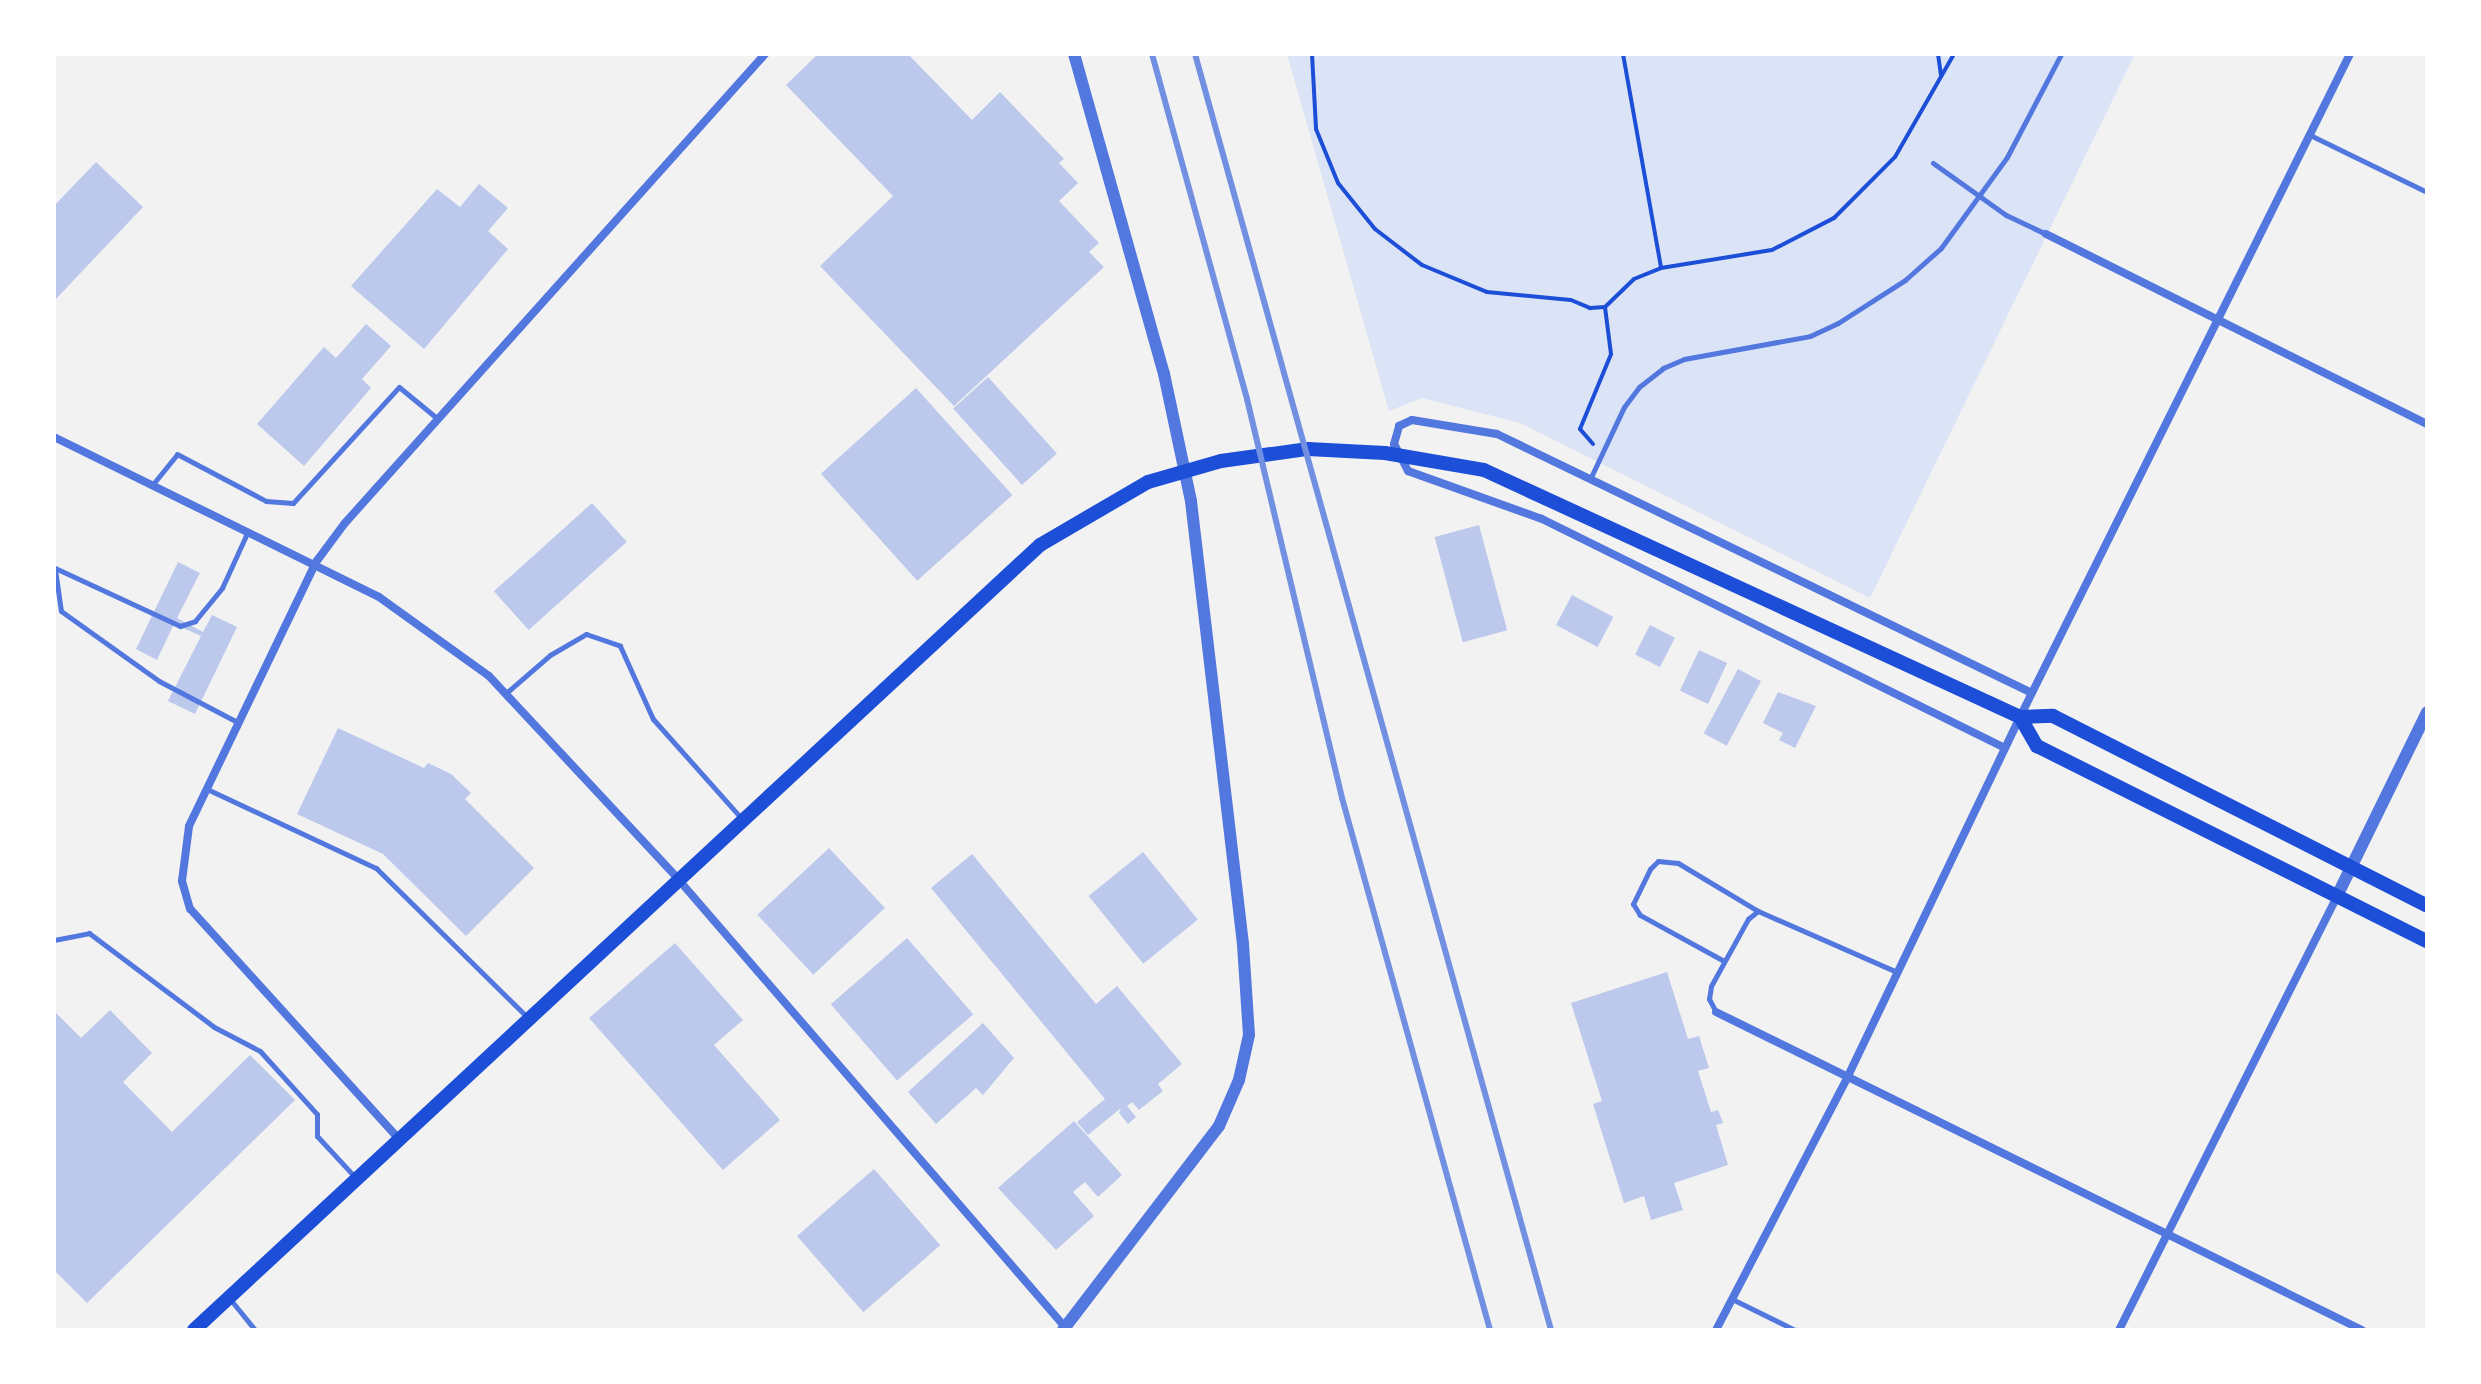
<!DOCTYPE html>
<style>
body{margin:0}
#map{position:relative;width:2481px;height:1384px;overflow:hidden;background:#f2f2f2;font-family:Rubik,sans-serif}
div>[style]{position:absolute}
.green>*{inset:0;background:#dbe4f7}
.building>*{inset:0;background:#bdc9ec;transform-origin:0 0}
.path>*{height:4px;margin:-2px;padding:0 2px;transform-origin:2px;border-radius:2px;background:#1d4ed8}
.service>*{height:5px;margin:-2.5px;padding:0 2.5px;transform-origin:2.5px;border-radius:2.5px;background:#5277de}
.minor>*{height:8px;margin:-4px;padding:0 4px;transform-origin:4px;border-radius:4px;background:#5277de}
.tertiary>*{height:12px;margin:-6px;padding:0 6px;transform-origin:6px;border-radius:6px;background:#5277de}
.secondary>*{height:14px;margin:-7px;padding:0 7px;transform-origin:7px;border-radius:7px;background:#1d4ed8}
.rail>*{height:6px;margin:-3px;padding:0 3px;transform-origin:3px;border-radius:3px;background:#7290e2}
span{translate:-50% -50%;white-space:nowrap;text-align:center;line-height:1.15;-webkit-text-stroke:8px #fff;paint-order:stroke}
.frame{position:absolute;inset:0;border:56px solid #fff;pointer-events:none}
</style>
<div id="map">
<div class="green">
<div style="clip-path:polygon(1287px 54px,2135px 54px,1870px 598px,1520px 423px,1422px 398px,1389px 411px)"></div>
</div>
<div class="building">
<div style="clip-path:polygon(818px 54px,908px 54px,972px 120px,1000px 92px,1064px 159px,1059px 163px,1078px 183px,1059px 201px,1099px 243px,1089px 252px,1104px 267px,954px 406px,820px 266px,893px 196px,786px 85px)"></div>
<div style="clip-path:polygon(96px 162px,143px 207px,54px 301px,54px 206px)"></div>
<div style="clip-path:polygon(479px 184px,508px 208px,488px 231px,508px 249px,424px 349px,351px 286px,437px 189px,460px 207px)"></div>
<div style="clip-path:polygon(366px 324px,391px 346px,362px 379px,371px 388px,304px 466px,257px 424px,324px 347px,336px 358px)"></div>
<div style="left:988px;top:377px;width:103px;height:47px;rotate:48deg"></div>
<div style="left:916px;top:388px;width:144px;height:128px;rotate:48deg"></div>
<div style="left:592px;top:503px;width:52px;height:132px;rotate:48deg"></div>
<div style="left:1479px;top:525px;width:109px;height:46px;rotate:75deg"></div>
<div style="clip-path:polygon(178px 562px,200px 573px,177px 618px,203px 632px,212px 615px,237px 627px,195px 714px,168px 701px,201px 636px,174px 624px,157px 660px,136px 649px)"></div>
<div style="left:1572px;top:595px;width:47px;height:34px;rotate:28deg"></div>
<div style="left:1650px;top:625px;width:28px;height:33px;rotate:27deg"></div>
<div style="left:1699px;top:650px;width:31px;height:45px;rotate:25deg"></div>
<div style="left:1738px;top:669px;width:26px;height:73px;rotate:28deg"></div>
<div style="clip-path:polygon(1778px 692px,1816px 706px,1795px 748px,1779px 740px,1783px 733px,1763px 723px)"></div>
<div style="clip-path:polygon(338px 728px,424px 768px,428px 763px,451px 774px,471px 793px,465px 799px,534px 868px,466px 936px,383px 854px,297px 814px)"></div>
<div style="left:829px;top:848px;width:82px;height:98px;rotate:47deg"></div>
<div style="left:1143px;top:852px;width:87px;height:70px;rotate:51deg"></div>
<div style="clip-path:polygon(972px 854px,1096px 1004px,1117px 986px,1182px 1064px,1158px 1084px,1163px 1091px,1139px 1110px,1132px 1102px,1127px 1106px,1136px 1117px,1128px 1124px,1119px 1113px,1121px 1108px,1088px 1135px,1077px 1122px,1105px 1099px,931px 888px)"></div>
<div style="left:907px;top:938px;width:101px;height:101px;rotate:49deg"></div>
<div style="clip-path:polygon(675px 943px,743px 1020px,714px 1045px,780px 1120px,723px 1170px,589px 1018px)"></div>
<div style="clip-path:polygon(1667px 972px,1688px 1039px,1699px 1036px,1709px 1068px,1698px 1071px,1711px 1112px,1718px 1110px,1723px 1123px,1716px 1125px,1728px 1165px,1674px 1183px,1683px 1210px,1651px 1220px,1644px 1196px,1624px 1203px,1593px 1104px,1602px 1101px,1571px 1003px)"></div>
<div style="clip-path:polygon(110px 1010px,152px 1053px,123px 1082px,172px 1132px,250px 1055px,295px 1100px,87px 1303px,54px 1270px,54px 1011px,81px 1038px)"></div>
<div style="clip-path:polygon(983px 1023px,1014px 1058px,983px 1095px,976px 1088px,936px 1124px,908px 1092px)"></div>
<div style="clip-path:polygon(1074px 1121px,1122px 1175px,1098px 1197px,1085px 1182px,1073px 1192px,1094px 1216px,1056px 1250px,998px 1188px)"></div>
<div style="left:874px;top:1169px;width:101px;height:102px;rotate:49deg"></div>
</div>
<div class="path">
<div style="left:1312px;top:54px;width:75px;rotate:86.9deg"></div>
<div style="left:1316px;top:129px;width:58px;rotate:67.8deg"></div>
<div style="left:1338px;top:183px;width:59px;rotate:51.2deg"></div>
<div style="left:1375px;top:229px;width:59px;rotate:37.5deg"></div>
<div style="left:1422px;top:265px;width:70px;rotate:22.6deg"></div>
<div style="left:1487px;top:292px;width:84px;rotate:5.4deg"></div>
<div style="left:1571px;top:300px;width:21px;rotate:23deg"></div>
<div style="left:1590px;top:308px;width:15px;rotate:-4deg"></div>
<div style="left:1605px;top:307px;width:40px;rotate:-44deg"></div>
<div style="left:1634px;top:279px;width:29px;rotate:-22deg"></div>
<div style="left:1623px;top:54px;width:217px;rotate:79.9deg"></div>
<div style="left:1661px;top:268px;width:112px;rotate:-9.2deg"></div>
<div style="left:1772px;top:250px;width:70px;rotate:-27.3deg"></div>
<div style="left:1834px;top:218px;width:86px;rotate:-45deg"></div>
<div style="left:1895px;top:157px;width:119px;rotate:-60.2deg"></div>
<div style="left:1938px;top:54px;width:21px;rotate:82deg"></div>
<div style="left:1593px;top:444px;width:20px;rotate:-131deg"></div>
<div style="left:1580px;top:429px;width:81px;rotate:-67.5deg"></div>
<div style="left:1611px;top:354px;width:47px;rotate:-97.3deg"></div>
</div>
<div class="service">
<div style="left:2310px;top:135px;width:130px;rotate:26deg"></div>
<div style="left:1933px;top:163px;width:90px;rotate:35.5deg"></div>
<div style="left:2006px;top:215px;width:44px;rotate:25.4deg"></div>
<div style="left:1591px;top:477px;width:77px;rotate:-64.8deg"></div>
<div style="left:1624px;top:407px;width:25px;rotate:-53deg"></div>
<div style="left:1639px;top:387px;width:31px;rotate:-38deg"></div>
<div style="left:1663px;top:368px;width:23px;rotate:-23deg"></div>
<div style="left:1684px;top:359px;width:128px;rotate:-10.3deg"></div>
<div style="left:1810px;top:336px;width:31px;rotate:-25deg"></div>
<div style="left:1838px;top:323px;width:80px;rotate:-32.7deg"></div>
<div style="left:1905px;top:280px;width:48px;rotate:-41.6deg"></div>
<div style="left:1941px;top:248px;width:112px;rotate:-54deg"></div>
<div style="left:2007px;top:157px;width:116px;rotate:-62.3deg"></div>
<div style="left:153px;top:484px;width:38px;rotate:-51deg"></div>
<div style="left:177px;top:454px;width:101px;rotate:27.8deg"></div>
<div style="left:266px;top:501px;width:27px;rotate:4deg"></div>
<div style="left:293px;top:503px;width:157px;rotate:-47.6deg"></div>
<div style="left:399px;top:387px;width:50px;rotate:39.4deg"></div>
<div style="left:55px;top:568px;width:138px;rotate:24.9deg"></div>
<div style="left:180px;top:626px;width:16px;rotate:-18deg"></div>
<div style="left:195px;top:621px;width:43px;rotate:-50.7deg"></div>
<div style="left:222px;top:588px;width:63px;rotate:-65.5deg"></div>
<div style="left:55px;top:569px;width:42px;rotate:81.9deg"></div>
<div style="left:61px;top:611px;width:120px;rotate:35.5deg"></div>
<div style="left:159px;top:681px;width:90px;rotate:27.7deg"></div>
<div style="left:506px;top:693px;width:58px;rotate:-40.8deg"></div>
<div style="left:550px;top:655px;width:42px;rotate:-30.3deg"></div>
<div style="left:586px;top:634px;width:36px;rotate:19deg"></div>
<div style="left:620px;top:646px;width:80px;rotate:65.7deg"></div>
<div style="left:653px;top:719px;width:134px;rotate:48.3deg"></div>
<div style="left:207px;top:789px;width:187px;rotate:25.1deg"></div>
<div style="left:376px;top:868px;width:212px;rotate:44.6deg"></div>
<div style="left:54px;top:940px;width:36px;rotate:-11deg"></div>
<div style="left:89px;top:933px;width:156px;rotate:36.9deg"></div>
<div style="left:214px;top:1027px;width:52px;rotate:27.6deg"></div>
<div style="left:260px;top:1051px;width:85px;rotate:47.9deg"></div>
<div style="left:317px;top:1114px;width:22px;rotate:90deg"></div>
<div style="left:317px;top:1136px;width:56px;rotate:47.2deg"></div>
<div style="left:1724px;top:961px;width:96px;rotate:-151.3deg"></div>
<div style="left:1640px;top:915px;width:13px;rotate:-122deg"></div>
<div style="left:1633px;top:904px;width:39px;rotate:-64deg"></div>
<div style="left:1650px;top:869px;width:11px;rotate:-45deg"></div>
<div style="left:1658px;top:861px;width:20px;rotate:6deg"></div>
<div style="left:1678px;top:863px;width:93px;rotate:31deg"></div>
<div style="left:1716px;top:1012px;width:15px;rotate:-118deg"></div>
<div style="left:1709px;top:999px;width:13px;rotate:-81deg"></div>
<div style="left:1711px;top:986px;width:77px;rotate:-61.1deg"></div>
<div style="left:1748px;top:919px;width:13px;rotate:-39deg"></div>
<div style="left:1758px;top:911px;width:152px;rotate:23.7deg"></div>
<div style="left:230px;top:1299px;width:40px;rotate:51deg"></div>
<div style="left:1732px;top:1299px;width:70px;rotate:26.2deg"></div>
</div>
<div class="minor">
<div style="left:2046px;top:234px;width:426px;rotate:26.5deg"></div>
<div style="left:54px;top:437px;width:362px;rotate:26.2deg"></div>
<div style="left:379px;top:597px;width:135px;rotate:35.7deg"></div>
<div style="left:489px;top:676px;width:277px;rotate:47deg"></div>
<div style="left:678px;top:879px;width:592px;rotate:49.18deg"></div>
<div style="left:2005px;top:748px;width:517px;rotate:-153.68deg"></div>
<div style="left:1542px;top:519px;width:142px;rotate:-160.3deg"></div>
<div style="left:1408px;top:471px;width:30px;rotate:-117deg"></div>
<div style="left:1394px;top:444px;width:19px;rotate:-74deg"></div>
<div style="left:1399px;top:426px;width:14px;rotate:-25deg"></div>
<div style="left:1412px;top:420px;width:86px;rotate:9.4deg"></div>
<div style="left:1497px;top:434px;width:594px;rotate:25.83deg"></div>
<div style="left:1716px;top:1012px;width:720px;rotate:26.21deg"></div>
<div style="left:398px;top:1138px;width:309px;rotate:-132.2deg"></div>
<div style="left:190px;top:909px;width:29px;rotate:-106deg"></div>
<div style="left:182px;top:881px;width:55px;rotate:-82.7deg"></div>
<div style="left:189px;top:826px;width:293px;rotate:-64.3deg"></div>
<div style="left:316px;top:562px;width:49px;rotate:-53.4deg"></div>
<div style="left:345px;top:523px;width:630px;rotate:-48.15deg"></div>
<div style="left:1716px;top:1330px;width:286px;rotate:-62.5deg"></div>
<div style="left:1848px;top:1076px;width:398px;rotate:-64.4deg"></div>
<div style="left:2020px;top:717px;width:741px;rotate:-63.54deg"></div>
<div style="left:2119px;top:1330px;width:486px;rotate:-63.3deg"></div>
</div>
<div class="tertiary">
<div style="left:2337px;top:896px;width:205px;rotate:-63.9deg"></div>
<div style="left:1063px;top:1330px;width:257px;rotate:-52.6deg"></div>
<div style="left:1219px;top:1126px;width:50px;rotate:-66.5deg"></div>
<div style="left:1239px;top:1080px;width:46px;rotate:-77.5deg"></div>
<div style="left:1249px;top:1035px;width:91px;rotate:-93.8deg"></div>
<div style="left:1243px;top:944px;width:446px;rotate:-96.7deg"></div>
<div style="left:1191px;top:501px;width:130px;rotate:-102deg"></div>
<div style="left:1164px;top:374px;width:332px;rotate:-105.7deg"></div>
</div>
<div class="secondary">
<div style="left:2020px;top:717px;width:34px;rotate:60deg"></div>
<div style="left:2037px;top:746px;width:436px;rotate:26.6deg"></div>
<div style="left:194px;top:1330px;width:1154px;rotate:-42.86deg"></div>
<div style="left:1040px;top:545px;width:125px;rotate:-30.3deg"></div>
<div style="left:1148px;top:482px;width:76px;rotate:-16deg"></div>
<div style="left:1221px;top:461px;width:88px;rotate:-7.9deg"></div>
<div style="left:1308px;top:449px;width:77px;rotate:3deg"></div>
<div style="left:1385px;top:453px;width:100px;rotate:9.7deg"></div>
<div style="left:1484px;top:470px;width:590px;rotate:24.74deg"></div>
<div style="left:2020px;top:717px;width:33px;rotate:-2deg"></div>
<div style="left:2053px;top:716px;width:419px;rotate:26.9deg"></div>
</div>
<div class="rail">
<div style="left:1152px;top:54px;width:358px;rotate:74.6deg"></div>
<div style="left:1247px;top:399px;width:410px;rotate:76.6deg"></div>
<div style="left:1342px;top:798px;width:552px;rotate:74.45deg"></div>
<div style="left:1195px;top:54px;width:1325px;rotate:74.41deg"></div>
</div>
<div class="frame"></div>
</div>
